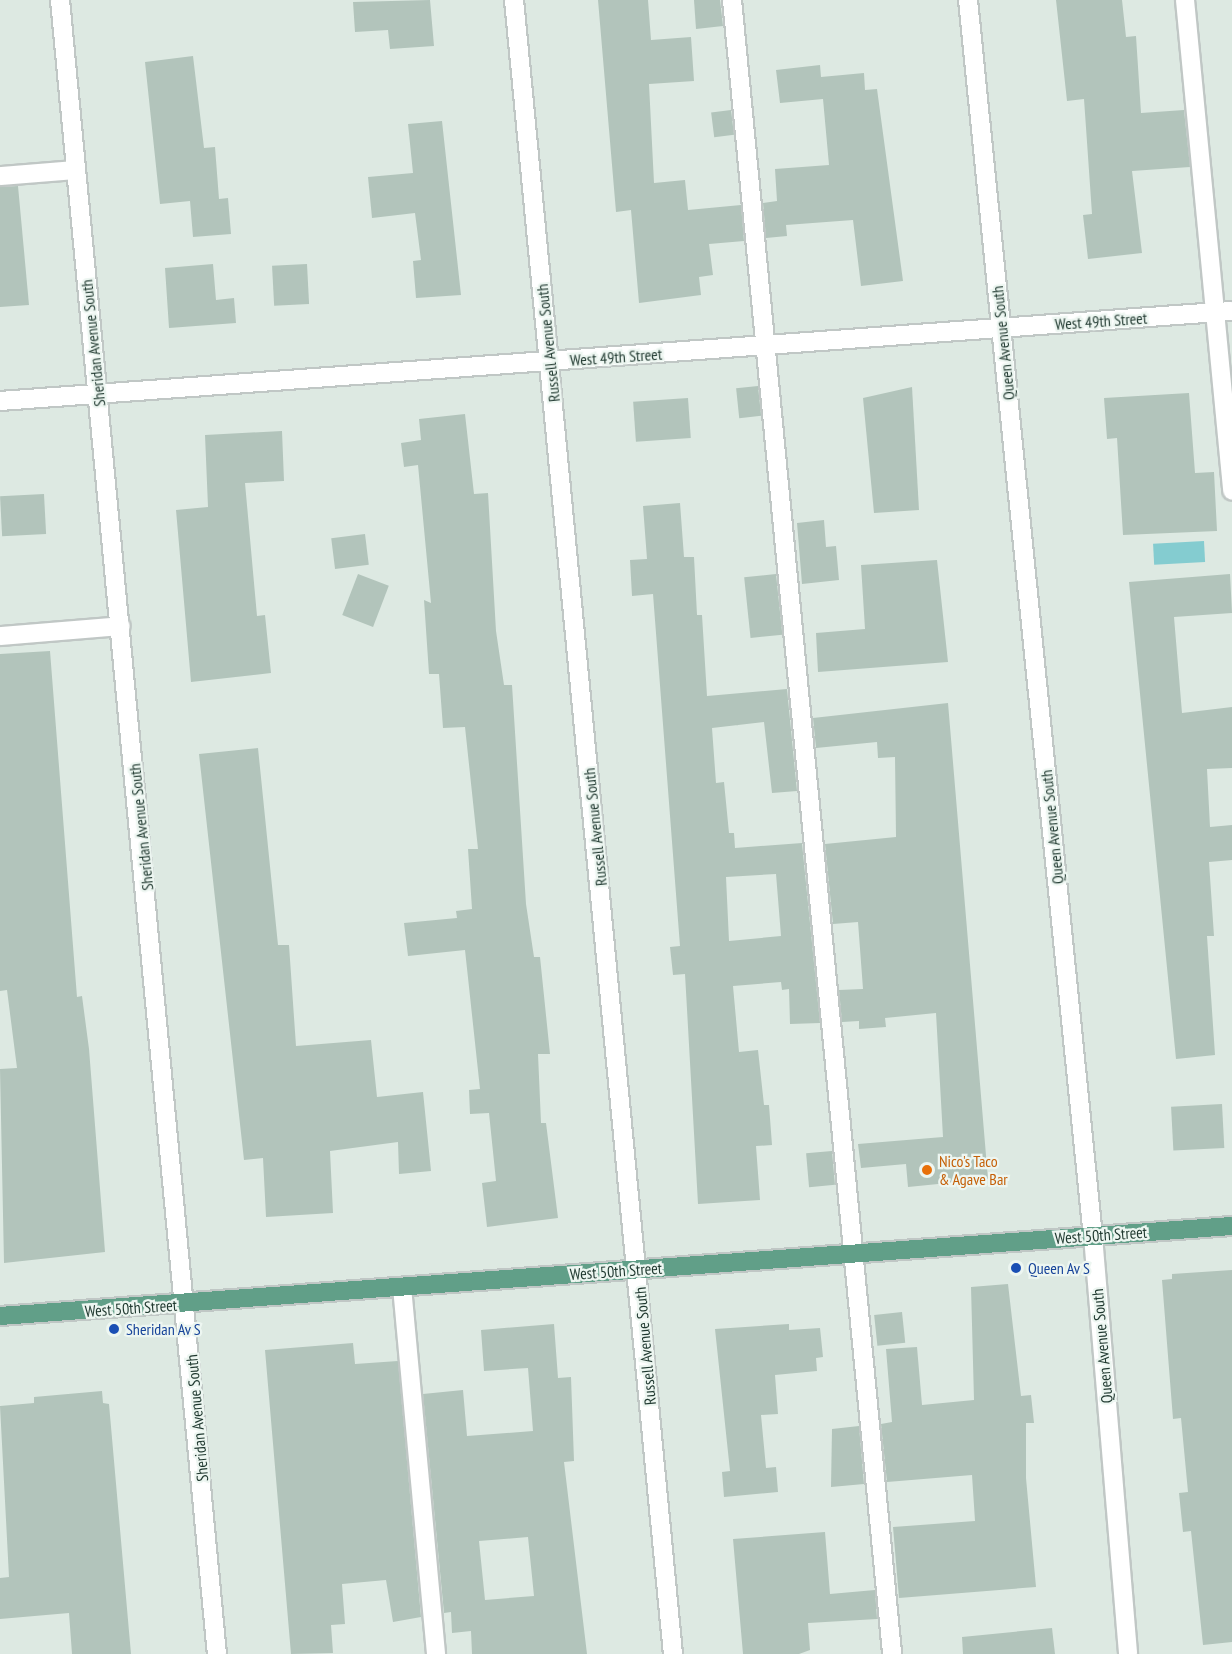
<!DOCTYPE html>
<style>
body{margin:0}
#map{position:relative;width:1232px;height:1654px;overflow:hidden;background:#dde9e2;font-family:"PT Sans Narrow",sans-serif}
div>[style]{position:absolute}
.water>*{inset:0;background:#84ccd0;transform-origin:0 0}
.building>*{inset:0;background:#b2c4bb;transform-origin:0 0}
.roads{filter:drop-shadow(2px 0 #c0c7c5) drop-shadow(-2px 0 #c0c7c5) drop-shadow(0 2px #c0c7c5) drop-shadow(0 -2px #c0c7c5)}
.minor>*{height:18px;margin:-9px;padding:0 9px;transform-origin:9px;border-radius:9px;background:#fff}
.major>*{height:18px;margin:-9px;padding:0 9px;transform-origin:9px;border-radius:9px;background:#619f88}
.dots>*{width:16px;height:16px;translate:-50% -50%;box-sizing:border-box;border:3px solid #edf6f1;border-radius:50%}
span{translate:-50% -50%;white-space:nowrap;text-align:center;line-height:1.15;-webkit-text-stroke:4.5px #edf6f1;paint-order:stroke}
.street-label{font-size:16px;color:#1f382f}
.food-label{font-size:16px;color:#c56008}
.left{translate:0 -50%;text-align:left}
.transit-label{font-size:16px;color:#164399}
</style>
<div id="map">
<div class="water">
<div style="left:1204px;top:541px;width:21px;height:51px;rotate:87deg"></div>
</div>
<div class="building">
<div style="clip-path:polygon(430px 0,434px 46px,390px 49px,388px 30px,355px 32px,353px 2px)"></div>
<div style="clip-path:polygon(598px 0,648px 0,651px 40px,691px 37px,694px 81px,649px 84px,654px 183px,685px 180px,688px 210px,741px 205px,744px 241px,709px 244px,713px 275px,699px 277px,701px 295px,639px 303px,631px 210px,616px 212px)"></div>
<div style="clip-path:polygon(694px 0,720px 0,723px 26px,696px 29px)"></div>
<div style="clip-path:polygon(1056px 0,1122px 0,1126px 37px,1136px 36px,1141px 113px,1184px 110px,1190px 167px,1132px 171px,1142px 253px,1088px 259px,1083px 215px,1092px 214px,1084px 99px,1067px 101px)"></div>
<div style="clip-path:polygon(193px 56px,204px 148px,215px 147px,219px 199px,228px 198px,231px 234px,193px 237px,190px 201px,160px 204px,145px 62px)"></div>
<div style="clip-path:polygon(820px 65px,821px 77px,864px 73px,865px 90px,877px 89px,903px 281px,861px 286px,853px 220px,786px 225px,787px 236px,766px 238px,763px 203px,777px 201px,775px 169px,829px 165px,823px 99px,780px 103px,776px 70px)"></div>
<div style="left:731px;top:110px;width:25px;height:20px;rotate:83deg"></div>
<div style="clip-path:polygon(442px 121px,461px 295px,416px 298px,413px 261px,421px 260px,415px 213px,372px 218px,368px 177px,413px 173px,408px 124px)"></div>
<div style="clip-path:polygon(18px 186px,29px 305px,0 307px,0 187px)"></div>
<div style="clip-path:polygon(213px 264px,216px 300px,234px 298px,236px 323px,169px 328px,165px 268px)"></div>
<div style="left:307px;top:264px;width:40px;height:35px;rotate:87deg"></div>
<div style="left:758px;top:386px;width:30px;height:22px;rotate:84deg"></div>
<div style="clip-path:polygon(912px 387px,919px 510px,874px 513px,863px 398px)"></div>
<div style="clip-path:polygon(1189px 393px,1195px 473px,1214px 472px,1217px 531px,1123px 535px,1117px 438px,1107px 439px,1104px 398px)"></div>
<div style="left:688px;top:398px;width:40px;height:55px;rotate:86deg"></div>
<div style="clip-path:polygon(465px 414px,474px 494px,488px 493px,496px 631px,504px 685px,512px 685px,526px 904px,534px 957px,540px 957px,550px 1054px,538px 1054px,541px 1123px,546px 1123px,558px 1218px,487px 1227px,482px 1183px,496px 1181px,489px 1113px,470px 1114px,469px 1090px,480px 1089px,465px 950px,408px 956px,404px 923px,457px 918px,456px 911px,472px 909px,468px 849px,478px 849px,465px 727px,443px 728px,439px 674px,429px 674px,424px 600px,431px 603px,418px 465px,404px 467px,401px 443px,421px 440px,419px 419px)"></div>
<div style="clip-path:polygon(282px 431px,284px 481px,245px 483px,257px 616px,265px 615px,271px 673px,191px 682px,176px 510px,208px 507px,205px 435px)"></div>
<div style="left:44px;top:494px;width:40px;height:44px;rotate:87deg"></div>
<div style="clip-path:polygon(evenodd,680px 503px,684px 557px,694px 557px,697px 615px,702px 615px,707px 696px,787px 689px,797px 791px,772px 793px,764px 722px,712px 728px,716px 783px,724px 782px,729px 833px,734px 833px,735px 848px,802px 843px,820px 1023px,790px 1024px,789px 989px,782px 990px,781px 982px,733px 986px,739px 1052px,758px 1050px,764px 1105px,769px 1105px,772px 1145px,756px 1146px,760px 1200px,698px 1204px,685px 974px,673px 975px,670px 947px,680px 946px,653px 594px,632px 596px,630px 560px,647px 559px,643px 506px,680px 503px,776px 874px,781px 936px,729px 941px,726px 877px,776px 874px)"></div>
<div style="clip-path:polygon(824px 520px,826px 547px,836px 546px,839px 580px,802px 584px,797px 523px)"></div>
<div style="left:365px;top:534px;width:31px;height:34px;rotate:83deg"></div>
<div style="clip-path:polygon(937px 560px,948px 662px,818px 672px,816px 633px,865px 629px,861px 565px)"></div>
<div style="left:358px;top:574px;width:33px;height:44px;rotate:21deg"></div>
<div style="left:776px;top:574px;width:61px;height:32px;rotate:84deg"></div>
<div style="clip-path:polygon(1230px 574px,1232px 613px,1174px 617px,1182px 713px,1232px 707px,1232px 768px,1207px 769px,1210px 827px,1232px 825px,1232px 860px,1209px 862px,1214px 936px,1207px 936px,1215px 1055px,1176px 1059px,1129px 582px)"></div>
<div style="clip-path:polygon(50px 651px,77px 997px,82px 996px,89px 1049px,105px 1252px,4px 1263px,0 1069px,17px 1068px,7px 990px,0 991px,0 654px)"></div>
<div style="clip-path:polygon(948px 703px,988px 1179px,908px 1187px,906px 1164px,861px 1168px,858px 1144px,943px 1137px,936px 1013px,885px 1018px,886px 1027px,859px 1029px,859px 1021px,842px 1022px,839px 990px,863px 989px,858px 922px,833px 924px,825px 844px,896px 837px,895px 757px,878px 758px,877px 742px,816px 748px,813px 718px)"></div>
<div style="clip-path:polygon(258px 748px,278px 945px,289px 945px,296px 1046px,371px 1040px,377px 1097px,423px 1092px,431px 1171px,399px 1174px,398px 1142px,330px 1151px,333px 1213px,266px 1217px,263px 1158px,244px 1160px,199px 754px)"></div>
<div style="left:1222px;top:1104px;width:44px;height:51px;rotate:87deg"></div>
<div style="left:832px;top:1151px;width:34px;height:26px;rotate:85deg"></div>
<div style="clip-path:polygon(1232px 1270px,1232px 1642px,1203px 1645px,1191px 1531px,1183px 1532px,1179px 1493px,1188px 1492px,1181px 1418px,1173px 1419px,1162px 1280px,1172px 1279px,1172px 1274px)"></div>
<div style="clip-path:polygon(1008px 1284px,1021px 1396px,1031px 1395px,1034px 1423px,1026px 1423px,1026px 1478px,1036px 1587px,899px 1598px,893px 1527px,975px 1521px,972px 1475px,887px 1482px,881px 1424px,892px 1422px,886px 1349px,917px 1347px,922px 1405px,974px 1400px,971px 1287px)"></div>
<div style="left:902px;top:1312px;width:31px;height:28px;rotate:84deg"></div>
<div style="clip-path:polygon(evenodd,554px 1324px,558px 1378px,571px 1377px,574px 1461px,564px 1462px,587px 1654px,472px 1654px,471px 1631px,452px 1633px,451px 1612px,444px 1613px,423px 1394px,463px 1390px,467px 1436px,533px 1431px,528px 1368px,484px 1371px,481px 1330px,554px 1324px,528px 1537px,534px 1596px,485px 1600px,479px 1541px,528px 1537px)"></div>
<div style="clip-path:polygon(789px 1324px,789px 1330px,820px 1328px,823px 1357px,816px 1358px,817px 1371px,775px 1375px,778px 1414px,761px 1415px,766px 1468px,776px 1467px,778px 1492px,724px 1497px,722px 1472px,730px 1471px,715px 1329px)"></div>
<div style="clip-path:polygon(353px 1343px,355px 1364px,398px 1361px,421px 1617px,393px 1622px,386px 1580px,342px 1584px,345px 1624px,331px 1625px,333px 1653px,291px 1654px,265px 1350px)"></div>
<div style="clip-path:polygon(102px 1391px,103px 1403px,109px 1404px,131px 1654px,72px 1654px,69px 1613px,0 1619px,0 1578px,9px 1577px,0 1406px,34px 1403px,34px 1397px)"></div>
<div style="clip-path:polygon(859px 1426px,864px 1484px,831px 1487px,832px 1429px)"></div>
<div style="clip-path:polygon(825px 1532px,830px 1594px,875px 1590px,877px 1619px,808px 1623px,810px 1650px,799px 1654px,743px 1654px,733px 1539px)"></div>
<div style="clip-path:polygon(1052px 1628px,1055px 1654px,963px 1654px,962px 1637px)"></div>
</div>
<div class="roads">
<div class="minor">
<div style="left:60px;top:0;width:1661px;rotate:84.58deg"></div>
<div style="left:514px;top:0;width:1662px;rotate:84.51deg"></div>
<div style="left:732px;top:0;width:1662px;rotate:84.47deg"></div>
<div style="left:968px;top:0;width:1242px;rotate:84.23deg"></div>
<div style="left:1093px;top:1236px;width:419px;rotate:85.2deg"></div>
<div style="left:1185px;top:0;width:493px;rotate:84.5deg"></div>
<div style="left:0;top:176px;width:76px;rotate:-4.5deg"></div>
<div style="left:0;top:401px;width:1235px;rotate:-4.18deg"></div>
<div style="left:0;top:636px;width:121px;rotate:-4.7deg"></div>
<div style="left:402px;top:1287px;width:369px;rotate:84.7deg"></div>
</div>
<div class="major">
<div style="left:0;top:1316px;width:1235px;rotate:-4.18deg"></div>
</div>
</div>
<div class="dots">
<div style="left:927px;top:1170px;background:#e8710a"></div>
<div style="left:1016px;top:1268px;background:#1a4fb4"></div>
<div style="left:114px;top:1329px;background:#1a4fb4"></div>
</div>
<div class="street-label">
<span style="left:1101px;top:321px;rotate:-4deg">West 49th Street</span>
<span style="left:93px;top:343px;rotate:-96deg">Sheridan Avenue South</span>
<span style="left:548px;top:343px;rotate:-96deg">Russell Avenue South</span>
<span style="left:1003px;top:343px;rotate:-96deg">Queen Avenue South</span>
<span style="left:616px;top:357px;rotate:-4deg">West 49th Street</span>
<span style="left:141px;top:827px;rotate:-96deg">Sheridan Avenue South</span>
<span style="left:595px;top:827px;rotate:-96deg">Russell Avenue South</span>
<span style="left:1052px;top:827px;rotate:-96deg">Queen Avenue South</span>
<span style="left:1101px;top:1235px;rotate:-4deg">West 50th Street</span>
<span style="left:616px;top:1271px;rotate:-4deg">West 50th Street</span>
<span style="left:131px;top:1308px;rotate:-4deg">West 50th Street</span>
<span style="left:645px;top:1346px;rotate:-95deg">Russell Avenue South</span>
<span style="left:1102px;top:1346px;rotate:-95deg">Queen Avenue South</span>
<span style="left:197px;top:1418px;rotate:-95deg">Sheridan Avenue South</span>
</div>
<div class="food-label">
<span class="left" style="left:939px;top:1170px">Nico's Taco<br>&amp; Agave Bar</span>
</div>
<div class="transit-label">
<span class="left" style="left:1028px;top:1268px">Queen Av S</span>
<span class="left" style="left:126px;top:1329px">Sheridan Av S</span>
</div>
</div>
